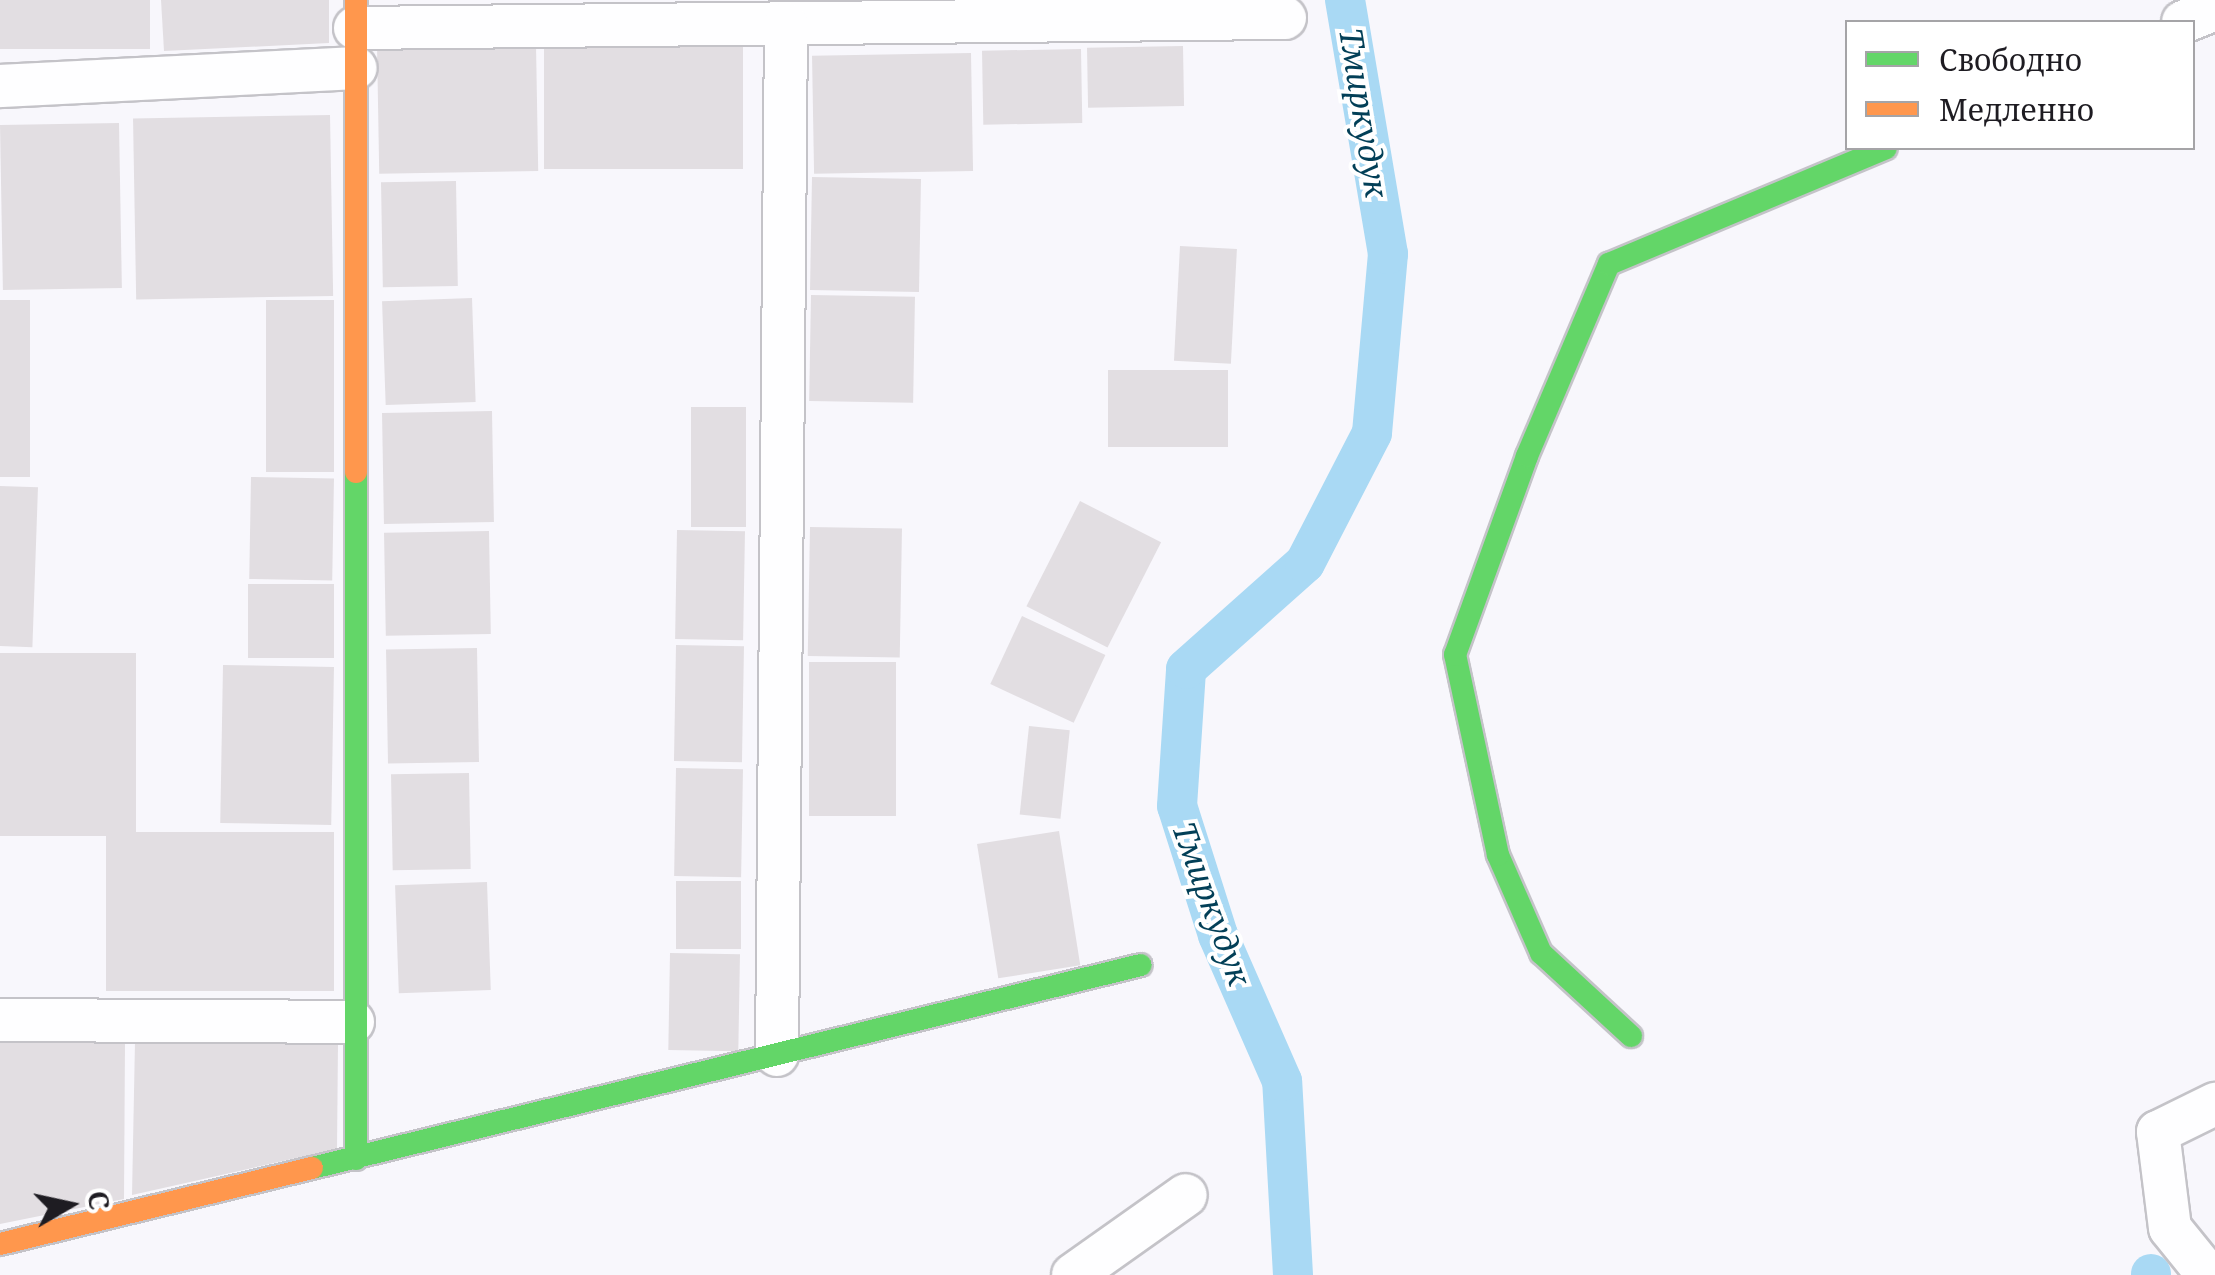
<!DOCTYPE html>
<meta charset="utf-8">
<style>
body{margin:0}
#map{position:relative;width:2215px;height:1275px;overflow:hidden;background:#f8f7fc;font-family:"Noto Serif",serif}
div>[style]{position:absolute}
.canal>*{height:40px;margin:-20px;padding:0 20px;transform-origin:20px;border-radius:20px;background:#a9d9f4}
.building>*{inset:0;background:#e2dee2;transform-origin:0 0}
.roads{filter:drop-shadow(2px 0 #c4c3c8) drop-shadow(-2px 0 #c4c3c8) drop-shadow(0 2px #c4c3c8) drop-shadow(0 -2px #c4c3c8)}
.street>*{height:42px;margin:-21px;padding:0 21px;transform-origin:21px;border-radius:21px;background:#fefeff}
.fast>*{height:22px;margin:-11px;padding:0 11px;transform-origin:11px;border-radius:11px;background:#63d668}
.slow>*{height:22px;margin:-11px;padding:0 11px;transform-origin:11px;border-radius:11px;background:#ff974d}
span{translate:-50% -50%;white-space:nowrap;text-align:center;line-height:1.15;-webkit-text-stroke:8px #fff;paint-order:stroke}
.water-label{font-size:32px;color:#023f57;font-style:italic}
.legend{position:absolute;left:1845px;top:20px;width:350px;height:130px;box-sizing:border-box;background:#fff;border:2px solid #a5a4a7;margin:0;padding:12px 18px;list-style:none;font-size:30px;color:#1e1c22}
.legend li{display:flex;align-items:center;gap:20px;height:50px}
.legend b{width:50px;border:2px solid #a5a4a7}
.north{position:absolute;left:20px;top:1155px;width:100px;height:100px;-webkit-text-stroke:8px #fff;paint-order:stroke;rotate:81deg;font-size:28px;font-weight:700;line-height:40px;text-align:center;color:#1e1c22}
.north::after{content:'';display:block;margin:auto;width:35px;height:45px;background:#1e1c22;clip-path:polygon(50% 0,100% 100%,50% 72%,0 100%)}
</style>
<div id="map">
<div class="canal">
<div style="left:1293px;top:1275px;width:194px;rotate:-93.2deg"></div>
<div style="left:1282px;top:1081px;width:159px;rotate:-113.7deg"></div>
<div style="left:1218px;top:935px;width:135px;rotate:-107.6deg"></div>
<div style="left:1177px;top:806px;width:137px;rotate:-86.2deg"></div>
<div style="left:1186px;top:669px;width:159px;rotate:-41.7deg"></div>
<div style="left:1305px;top:563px;width:146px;rotate:-62.7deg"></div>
<div style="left:1372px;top:433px;width:180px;rotate:-84.9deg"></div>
<div style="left:1388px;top:254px;width:258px;rotate:-99.6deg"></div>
<div style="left:2151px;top:1275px;width:1px;rotate:-90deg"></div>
</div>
<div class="building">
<div style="left:0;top:0;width:150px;height:49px"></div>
<div style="clip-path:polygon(161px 0,329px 0,329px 43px,164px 51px)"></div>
<div style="left:743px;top:41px;width:128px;height:199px;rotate:90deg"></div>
<div style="left:536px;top:44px;width:127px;height:159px;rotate:89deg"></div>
<div style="left:1183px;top:46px;width:60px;height:96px;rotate:89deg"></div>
<div style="left:1081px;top:49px;width:74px;height:99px;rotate:89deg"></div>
<div style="left:971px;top:53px;width:118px;height:159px;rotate:89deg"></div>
<div style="left:330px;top:115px;width:181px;height:197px;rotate:89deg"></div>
<div style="left:119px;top:123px;width:165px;height:119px;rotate:89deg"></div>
<div style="left:812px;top:177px;width:109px;height:113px;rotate:1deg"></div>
<div style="left:456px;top:181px;width:105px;height:75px;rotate:89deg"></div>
<div style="left:1180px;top:246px;width:57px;height:115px;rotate:3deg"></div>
<div style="left:811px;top:295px;width:104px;height:106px;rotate:1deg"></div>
<div style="left:472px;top:298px;width:104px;height:90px;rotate:88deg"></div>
<div style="left:0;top:300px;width:30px;height:177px"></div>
<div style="left:266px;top:300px;width:68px;height:172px"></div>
<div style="left:1108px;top:370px;width:120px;height:77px"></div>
<div style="left:691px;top:407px;width:55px;height:120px"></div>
<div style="left:492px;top:411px;width:111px;height:110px;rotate:89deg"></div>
<div style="left:251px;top:477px;width:83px;height:102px;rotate:1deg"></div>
<div style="left:0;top:486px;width:38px;height:160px;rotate:2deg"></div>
<div style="left:1080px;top:501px;width:91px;height:118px;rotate:27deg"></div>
<div style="left:810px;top:527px;width:92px;height:129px;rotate:1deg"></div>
<div style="left:677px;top:530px;width:68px;height:109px;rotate:1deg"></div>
<div style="left:489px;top:531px;width:103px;height:105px;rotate:89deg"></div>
<div style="left:248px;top:584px;width:86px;height:74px"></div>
<div style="left:1022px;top:616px;width:92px;height:75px;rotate:25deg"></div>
<div style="left:676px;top:645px;width:68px;height:116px;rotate:1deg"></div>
<div style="left:477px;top:648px;width:114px;height:91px;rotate:89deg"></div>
<div style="left:0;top:653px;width:136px;height:183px"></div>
<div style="left:809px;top:662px;width:87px;height:154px"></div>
<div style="left:223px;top:665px;width:111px;height:158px;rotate:1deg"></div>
<div style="left:1029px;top:726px;width:41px;height:89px;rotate:6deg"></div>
<div style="left:676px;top:768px;width:67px;height:108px;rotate:1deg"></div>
<div style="left:469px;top:773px;width:96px;height:78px;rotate:89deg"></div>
<div style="left:1059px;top:831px;width:136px;height:83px;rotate:81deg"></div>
<div style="left:334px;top:832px;width:159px;height:228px;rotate:90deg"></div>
<div style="left:676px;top:881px;width:65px;height:68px"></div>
<div style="left:487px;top:882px;width:108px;height:92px;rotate:88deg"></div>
<div style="left:670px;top:953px;width:70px;height:97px;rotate:1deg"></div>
<div style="clip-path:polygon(0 1041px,125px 1042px,124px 1199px,0 1224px)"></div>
<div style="clip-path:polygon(135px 1041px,338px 1043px,337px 1149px,132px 1195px)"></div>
</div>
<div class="roads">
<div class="street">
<div style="left:2183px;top:22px;width:35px;rotate:-22deg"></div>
<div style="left:355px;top:28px;width:930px;rotate:-0.62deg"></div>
<div style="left:0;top:86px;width:356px;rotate:-2.9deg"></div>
<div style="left:0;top:1020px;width:353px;rotate:0.3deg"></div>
<div style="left:777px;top:1055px;width:1031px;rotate:-89.5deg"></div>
<div style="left:1073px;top:1275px;width:138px;rotate:-35.3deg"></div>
<div style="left:2208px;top:1275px;width:60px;rotate:-129deg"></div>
<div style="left:2170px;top:1228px;width:97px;rotate:-97.1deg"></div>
<div style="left:2158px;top:1132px;width:64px;rotate:-26.2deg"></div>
</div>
<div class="fast">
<div style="left:356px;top:472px;width:687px;rotate:90deg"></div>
<div style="left:1631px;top:1036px;width:122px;rotate:-137.3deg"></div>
<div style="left:1541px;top:953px;width:107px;rotate:-113.7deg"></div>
<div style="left:1498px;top:855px;width:205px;rotate:-102.1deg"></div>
<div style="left:1455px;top:655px;width:212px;rotate:-70.1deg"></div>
<div style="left:1527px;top:456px;width:209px;rotate:-66.9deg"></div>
<div style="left:1609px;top:264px;width:300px;rotate:-22.7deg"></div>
<div style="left:312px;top:1168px;width:853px;rotate:-13.76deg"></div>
</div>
<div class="slow">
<div style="left:356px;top:0;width:472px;rotate:90deg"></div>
<div style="left:0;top:1244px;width:321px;rotate:-13.7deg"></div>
</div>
</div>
<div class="water-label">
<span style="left:1364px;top:113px;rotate:81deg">Тмиркудук</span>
<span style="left:1212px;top:904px;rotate:70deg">Тмиркудук</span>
</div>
<ul class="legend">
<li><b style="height:12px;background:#63d668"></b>Свободно</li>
<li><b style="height:12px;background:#ff974d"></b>Медленно</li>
</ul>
<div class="north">С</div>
</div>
